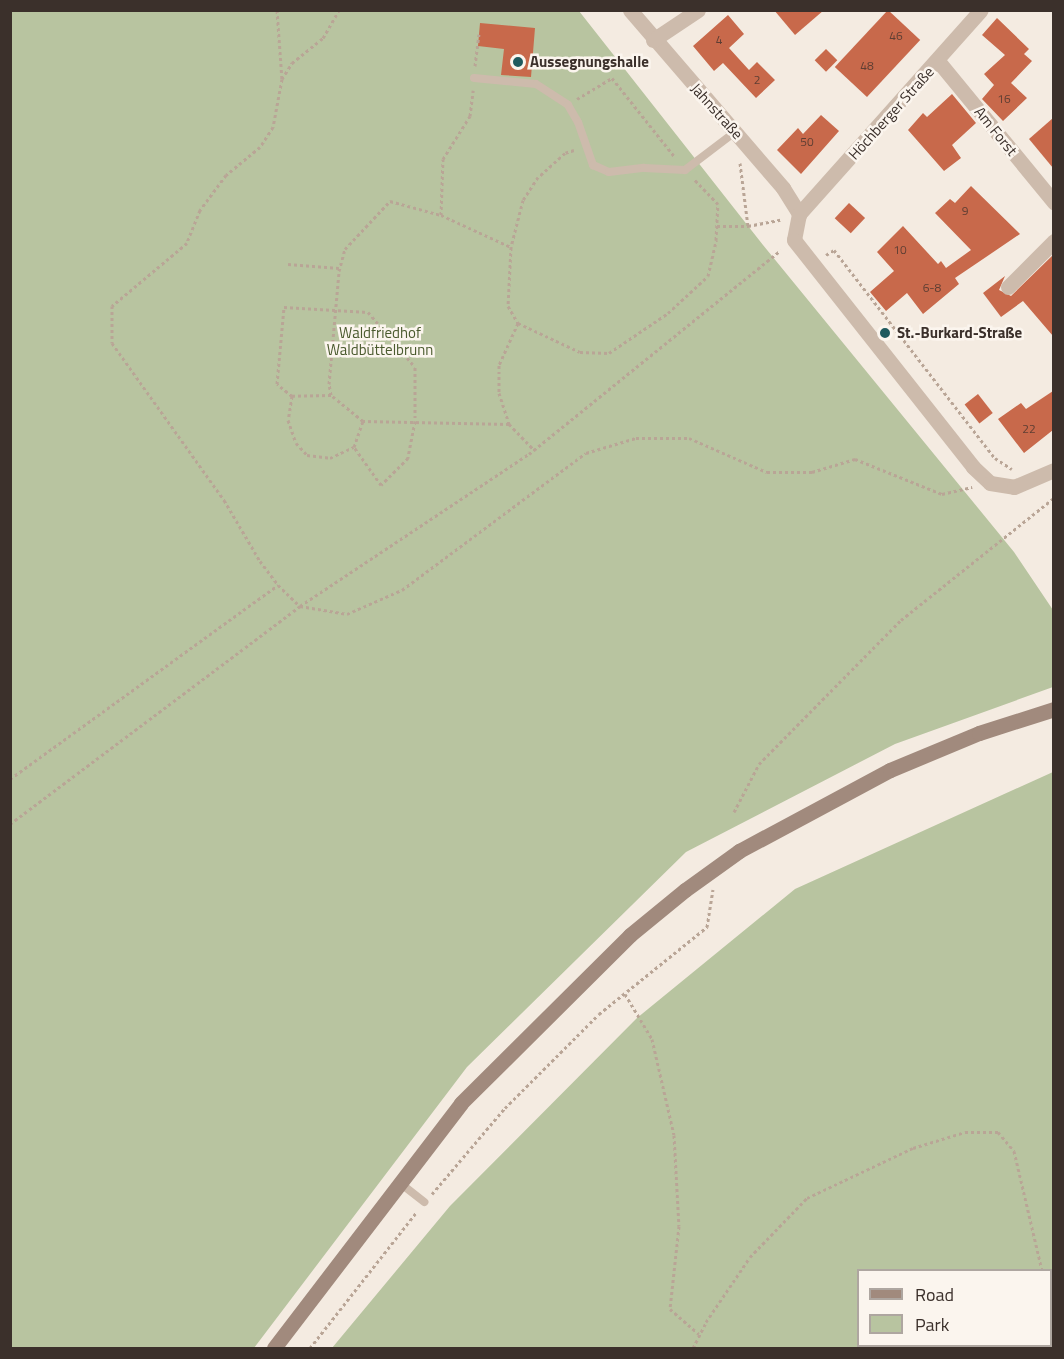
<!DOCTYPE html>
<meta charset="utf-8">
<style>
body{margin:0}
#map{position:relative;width:1064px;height:1359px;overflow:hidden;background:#f4ebe1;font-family:"Titillium Web",sans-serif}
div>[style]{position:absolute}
.green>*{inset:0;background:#b8c4a0}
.building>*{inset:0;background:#c8694b;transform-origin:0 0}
.path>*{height:3px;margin-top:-1.5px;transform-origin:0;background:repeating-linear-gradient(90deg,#b9a596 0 3px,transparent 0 6px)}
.service>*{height:8px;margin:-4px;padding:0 4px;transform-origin:4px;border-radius:4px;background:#cdbbac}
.minor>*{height:15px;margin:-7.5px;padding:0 7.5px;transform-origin:7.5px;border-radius:7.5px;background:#cdbbac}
.secondary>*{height:15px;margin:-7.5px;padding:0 7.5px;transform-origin:7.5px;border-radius:7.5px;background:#a18a7d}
.secondary-bridge>*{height:15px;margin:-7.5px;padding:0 7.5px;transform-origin:7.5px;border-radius:7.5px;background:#a18a7d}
.dots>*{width:16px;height:16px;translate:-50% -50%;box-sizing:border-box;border:3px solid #fbf5ee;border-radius:50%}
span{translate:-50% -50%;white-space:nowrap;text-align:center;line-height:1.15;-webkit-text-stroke:5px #fbf5ee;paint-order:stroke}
.number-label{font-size:12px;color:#5e3e33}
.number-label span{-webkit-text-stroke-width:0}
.poi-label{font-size:15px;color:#3b302b;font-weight:700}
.left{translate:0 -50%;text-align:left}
.street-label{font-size:15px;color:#3b302b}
.park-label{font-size:15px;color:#4a5a2e}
.frame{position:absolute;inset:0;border:12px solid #3b302b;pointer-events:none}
.legend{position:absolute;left:857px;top:1269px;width:195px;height:78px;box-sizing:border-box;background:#fbf5ee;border:2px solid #aea6a0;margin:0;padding:8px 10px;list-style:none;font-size:18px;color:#3b302b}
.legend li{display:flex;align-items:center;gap:12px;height:30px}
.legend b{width:30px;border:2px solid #aea6a0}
</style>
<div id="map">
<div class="green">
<div style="clip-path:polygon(10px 11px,579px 11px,763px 245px,1014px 552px,1053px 610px,1053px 687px,895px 744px,686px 852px,467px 1067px,254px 1348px,11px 1348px)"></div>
<div style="clip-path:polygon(evenodd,1053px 772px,1053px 1348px,332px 1348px,450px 1206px,637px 1018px,795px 889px,1053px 772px,858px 1270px,1050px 1270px,1050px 1346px,858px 1346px,858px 1270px)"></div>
</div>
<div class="building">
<div style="clip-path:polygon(774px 10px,824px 10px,795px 35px)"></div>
<div style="left:888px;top:10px;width:44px;height:78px;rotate:43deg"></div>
<div style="clip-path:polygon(728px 15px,744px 34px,729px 48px,749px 70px,757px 62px,775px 80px,756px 98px,723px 63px,714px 71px,693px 46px)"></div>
<div style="clip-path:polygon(997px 18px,1029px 49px,1024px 54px,1032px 61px,1011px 83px,1027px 98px,1003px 121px,982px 99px,994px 85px,984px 74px,1005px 55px,982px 35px)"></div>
<div style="clip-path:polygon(480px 23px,535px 28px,531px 77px,501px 75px,504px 49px,478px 46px)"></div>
<div style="left:826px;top:49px;width:16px;height:16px;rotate:45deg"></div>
<div style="clip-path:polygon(952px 94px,976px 123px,952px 145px,961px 158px,944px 171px,908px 130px,923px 113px,927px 117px)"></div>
<div style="clip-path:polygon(821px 115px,839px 131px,801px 174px,777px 150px,798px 128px,803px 134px)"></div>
<div style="clip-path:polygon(1053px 118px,1053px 168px,1029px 139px)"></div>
<div style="clip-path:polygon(971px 186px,1020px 234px,955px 278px,959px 284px,923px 314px,907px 293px,886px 311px,870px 292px,894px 271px,877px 252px,903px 226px,938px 264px,941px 261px,946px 268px,971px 250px,935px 213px,950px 199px,955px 203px)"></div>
<div style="left:849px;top:203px;width:22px;height:21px;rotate:43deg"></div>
<div style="clip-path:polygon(1053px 255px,1053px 336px,1023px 301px,1001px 317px,983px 293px,1005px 276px,999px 290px,1011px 296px)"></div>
<div style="clip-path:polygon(1053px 391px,1053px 430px,1024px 453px,998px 419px,1021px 403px,1026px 409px)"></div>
<div style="left:978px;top:394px;width:24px;height:17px;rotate:52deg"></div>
</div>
<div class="path">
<div style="left:277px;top:10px;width:69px;rotate:85.9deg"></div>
<div style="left:282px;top:79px;width:49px;rotate:100.6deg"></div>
<div style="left:273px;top:127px;width:24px;rotate:123deg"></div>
<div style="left:260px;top:147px;width:44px;rotate:140.5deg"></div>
<div style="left:226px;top:175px;width:44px;rotate:126.6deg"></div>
<div style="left:200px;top:210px;width:35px;rotate:112deg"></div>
<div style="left:187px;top:243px;width:98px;rotate:140deg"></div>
<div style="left:112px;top:306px;width:37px;rotate:90deg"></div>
<div style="left:112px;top:343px;width:193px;rotate:54.5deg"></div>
<div style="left:224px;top:500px;width:71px;rotate:59.5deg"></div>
<div style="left:260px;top:561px;width:30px;rotate:53deg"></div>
<div style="left:278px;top:585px;width:30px;rotate:44deg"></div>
<div style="left:300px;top:606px;width:48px;rotate:9.7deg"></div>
<div style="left:347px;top:614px;width:60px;rotate:-23.6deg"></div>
<div style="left:402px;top:590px;width:229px;rotate:-36.7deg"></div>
<div style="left:586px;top:453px;width:52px;rotate:-16.7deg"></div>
<div style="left:636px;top:438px;width:53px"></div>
<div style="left:689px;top:438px;width:85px;rotate:23.6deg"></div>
<div style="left:767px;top:472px;width:45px"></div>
<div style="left:812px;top:472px;width:45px;rotate:-16.8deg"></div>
<div style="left:855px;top:459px;width:94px;rotate:21.9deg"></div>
<div style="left:942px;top:494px;width:31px;rotate:-13deg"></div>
<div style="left:475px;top:66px;width:32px;rotate:-83deg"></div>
<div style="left:282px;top:79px;width:19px;rotate:-58deg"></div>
<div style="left:292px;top:63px;width:40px;rotate:-39deg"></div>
<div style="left:323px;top:38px;width:32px;rotate:-60deg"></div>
<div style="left:577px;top:99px;width:41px;rotate:-31deg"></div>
<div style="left:612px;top:78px;width:100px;rotate:51.5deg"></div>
<div style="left:574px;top:150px;width:9px;rotate:162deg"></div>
<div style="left:565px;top:153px;width:36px;rotate:138deg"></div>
<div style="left:538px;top:177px;width:27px;rotate:123deg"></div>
<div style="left:523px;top:200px;width:49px;rotate:104.3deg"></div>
<div style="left:511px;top:247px;width:59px;rotate:92.9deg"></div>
<div style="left:508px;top:306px;width:20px;rotate:60deg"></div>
<div style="left:518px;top:323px;width:68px;rotate:25.1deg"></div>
<div style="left:580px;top:352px;width:29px;rotate:2deg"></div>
<div style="left:609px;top:353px;width:71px;rotate:-34.1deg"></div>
<div style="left:668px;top:313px;width:54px;rotate:-42.8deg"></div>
<div style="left:708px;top:276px;width:37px;rotate:-77deg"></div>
<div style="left:716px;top:240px;width:36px;rotate:-87deg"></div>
<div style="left:718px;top:204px;width:35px;rotate:-134deg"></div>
<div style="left:740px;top:163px;width:64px;rotate:82.8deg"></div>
<div style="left:441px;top:215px;width:56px;rotate:-88deg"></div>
<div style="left:443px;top:159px;width:51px;rotate:-57.9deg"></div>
<div style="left:470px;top:116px;width:26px;rotate:-83deg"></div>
<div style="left:717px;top:226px;width:31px"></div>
<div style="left:748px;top:226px;width:33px;rotate:-11deg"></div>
<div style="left:826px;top:255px;width:9px;rotate:-32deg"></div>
<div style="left:834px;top:250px;width:263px;rotate:52.3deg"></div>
<div style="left:995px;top:458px;width:20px;rotate:33deg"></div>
<div style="left:288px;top:264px;width:51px;rotate:4.5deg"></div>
<div style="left:518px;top:323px;width:46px;rotate:114.3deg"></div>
<div style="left:499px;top:365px;width:28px;rotate:90deg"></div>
<div style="left:499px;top:393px;width:33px;rotate:72deg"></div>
<div style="left:509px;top:424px;width:36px;rotate:46deg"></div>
<div style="left:331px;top:395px;width:39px;rotate:179deg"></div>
<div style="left:292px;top:396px;width:19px;rotate:-141deg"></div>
<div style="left:277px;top:384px;width:77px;rotate:-84.8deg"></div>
<div style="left:284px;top:307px;width:84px;rotate:3.4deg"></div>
<div style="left:368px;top:312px;width:72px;rotate:49.5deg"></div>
<div style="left:415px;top:367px;width:54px;rotate:90deg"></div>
<div style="left:415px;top:421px;width:38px;rotate:101deg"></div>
<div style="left:408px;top:458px;width:38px;rotate:135deg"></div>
<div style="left:381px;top:485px;width:47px;rotate:-125.4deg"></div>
<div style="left:354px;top:447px;width:28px;rotate:-71deg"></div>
<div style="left:292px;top:396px;width:24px;rotate:99deg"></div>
<div style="left:288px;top:420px;width:24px;rotate:71deg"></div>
<div style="left:296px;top:443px;width:16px;rotate:47deg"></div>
<div style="left:307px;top:455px;width:23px;rotate:7deg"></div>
<div style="left:330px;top:458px;width:26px;rotate:-25deg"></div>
<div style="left:509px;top:424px;width:146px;rotate:-178.8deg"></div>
<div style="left:363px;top:421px;width:41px;rotate:-140.9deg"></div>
<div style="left:331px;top:395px;width:11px;rotate:-100deg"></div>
<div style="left:329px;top:384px;width:113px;rotate:-84.9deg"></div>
<div style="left:339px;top:271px;width:23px;rotate:-75deg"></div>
<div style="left:345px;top:249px;width:66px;rotate:-46.8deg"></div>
<div style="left:390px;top:201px;width:53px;rotate:15.4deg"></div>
<div style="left:441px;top:215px;width:77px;rotate:24.6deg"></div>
<div style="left:10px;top:779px;width:331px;rotate:-35.9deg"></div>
<div style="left:734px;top:812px;width:54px;rotate:-62.5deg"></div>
<div style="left:759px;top:764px;width:202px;rotate:-45.4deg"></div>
<div style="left:901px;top:620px;width:196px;rotate:-38.6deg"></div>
<div style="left:10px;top:824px;width:363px;rotate:-36.9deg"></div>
<div style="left:300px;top:606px;width:275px;rotate:-33.6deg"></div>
<div style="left:529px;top:454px;width:324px;rotate:-39deg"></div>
<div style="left:625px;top:994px;width:52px;rotate:59deg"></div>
<div style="left:652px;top:1039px;width:98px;rotate:77.1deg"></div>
<div style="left:674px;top:1135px;width:91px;rotate:86.9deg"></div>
<div style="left:679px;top:1226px;width:83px;rotate:96.2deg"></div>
<div style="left:670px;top:1309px;width:38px;rotate:41deg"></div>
<div style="left:432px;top:1194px;width:113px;rotate:-49.7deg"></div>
<div style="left:505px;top:1108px;width:133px;rotate:-45deg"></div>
<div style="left:599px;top:1014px;width:139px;rotate:-38.9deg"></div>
<div style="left:707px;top:927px;width:38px;rotate:-81deg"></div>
<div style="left:1050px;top:1306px;width:13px;rotate:72deg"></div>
<div style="left:310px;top:1348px;width:172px;rotate:-51.9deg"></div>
<div style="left:693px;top:1348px;width:29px;rotate:-63deg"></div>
<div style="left:706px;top:1322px;width:78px;rotate:-55.9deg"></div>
<div style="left:750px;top:1257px;width:82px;rotate:-46deg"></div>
<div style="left:807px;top:1198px;width:117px;rotate:-25.3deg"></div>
<div style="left:913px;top:1148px;width:54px;rotate:-17.1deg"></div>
<div style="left:965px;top:1132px;width:33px"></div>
<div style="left:998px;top:1132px;width:25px;rotate:50deg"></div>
<div style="left:1014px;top:1151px;width:122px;rotate:76.8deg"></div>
</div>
<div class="service">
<div style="left:474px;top:78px;width:62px;rotate:5.5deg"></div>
<div style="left:536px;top:84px;width:38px;rotate:33deg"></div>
<div style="left:568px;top:105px;width:20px;rotate:60deg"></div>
<div style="left:578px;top:122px;width:46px;rotate:70.8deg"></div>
<div style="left:593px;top:165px;width:17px;rotate:24deg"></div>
<div style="left:609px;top:172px;width:35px;rotate:-7deg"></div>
<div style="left:644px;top:168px;width:41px;rotate:2.8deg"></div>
<div style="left:685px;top:170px;width:63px;rotate:-37.2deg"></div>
<div style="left:400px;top:1183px;width:31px;rotate:38deg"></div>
</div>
<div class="minor">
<div style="left:630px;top:10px;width:235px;rotate:49.3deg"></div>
<div style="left:783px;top:188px;width:31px;rotate:58deg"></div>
<div style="left:653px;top:40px;width:54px;rotate:-33.7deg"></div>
<div style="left:938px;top:61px;width:183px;rotate:50.6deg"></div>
<div style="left:799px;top:214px;width:26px;rotate:101deg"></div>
<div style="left:794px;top:240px;width:289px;rotate:51.7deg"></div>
<div style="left:973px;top:467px;width:23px;rotate:43deg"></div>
<div style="left:990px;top:483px;width:24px;rotate:9deg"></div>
<div style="left:1014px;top:487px;width:43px;rotate:-23deg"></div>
<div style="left:799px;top:214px;width:273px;rotate:-48.3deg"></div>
<div style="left:1008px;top:287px;width:65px;rotate:-45deg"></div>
</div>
<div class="secondary">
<div style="left:739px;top:851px;width:171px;rotate:-28.2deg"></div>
<div style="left:890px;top:770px;width:96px;rotate:-22.6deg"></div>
<div style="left:979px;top:733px;width:79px;rotate:-17.7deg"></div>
<div style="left:274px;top:1348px;width:308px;rotate:-52.6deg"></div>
<div style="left:461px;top:1103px;width:238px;rotate:-44.8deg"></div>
<div style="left:630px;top:935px;width:71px;rotate:-39.3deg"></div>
</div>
<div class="secondary-bridge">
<div style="left:685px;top:890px;width:67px;rotate:-35.8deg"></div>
</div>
<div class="dots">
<div style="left:518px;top:62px;background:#1f5a5e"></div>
<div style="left:885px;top:333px;background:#1f5a5e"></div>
</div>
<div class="number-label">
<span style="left:896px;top:36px">46</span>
<span style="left:719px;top:40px">4</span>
<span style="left:867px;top:66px">48</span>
<span style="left:757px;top:80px">2</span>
<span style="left:1004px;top:99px">16</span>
<span style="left:807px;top:142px">50</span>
<span style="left:965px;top:211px">9</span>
<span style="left:900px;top:250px">10</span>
<span style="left:932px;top:288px">6-8</span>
<span style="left:1029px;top:429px">22</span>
</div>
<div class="poi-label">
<span class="left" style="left:530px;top:62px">Aussegnungshalle</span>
<span class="left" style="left:897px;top:333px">St.-Burkard-Straße</span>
</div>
<div class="street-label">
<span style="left:717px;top:111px;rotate:48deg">Jahnstraße</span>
<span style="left:891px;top:113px;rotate:-48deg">Höchberger Straße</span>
<span style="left:996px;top:131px;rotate:51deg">Am Forst</span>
</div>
<div class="park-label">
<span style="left:380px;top:341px">Waldfriedhof<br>Waldbüttelbrunn</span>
</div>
<div class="frame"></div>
<ul class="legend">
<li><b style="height:8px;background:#a18a7d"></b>Road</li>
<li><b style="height:16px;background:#b8c4a0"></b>Park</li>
</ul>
</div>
